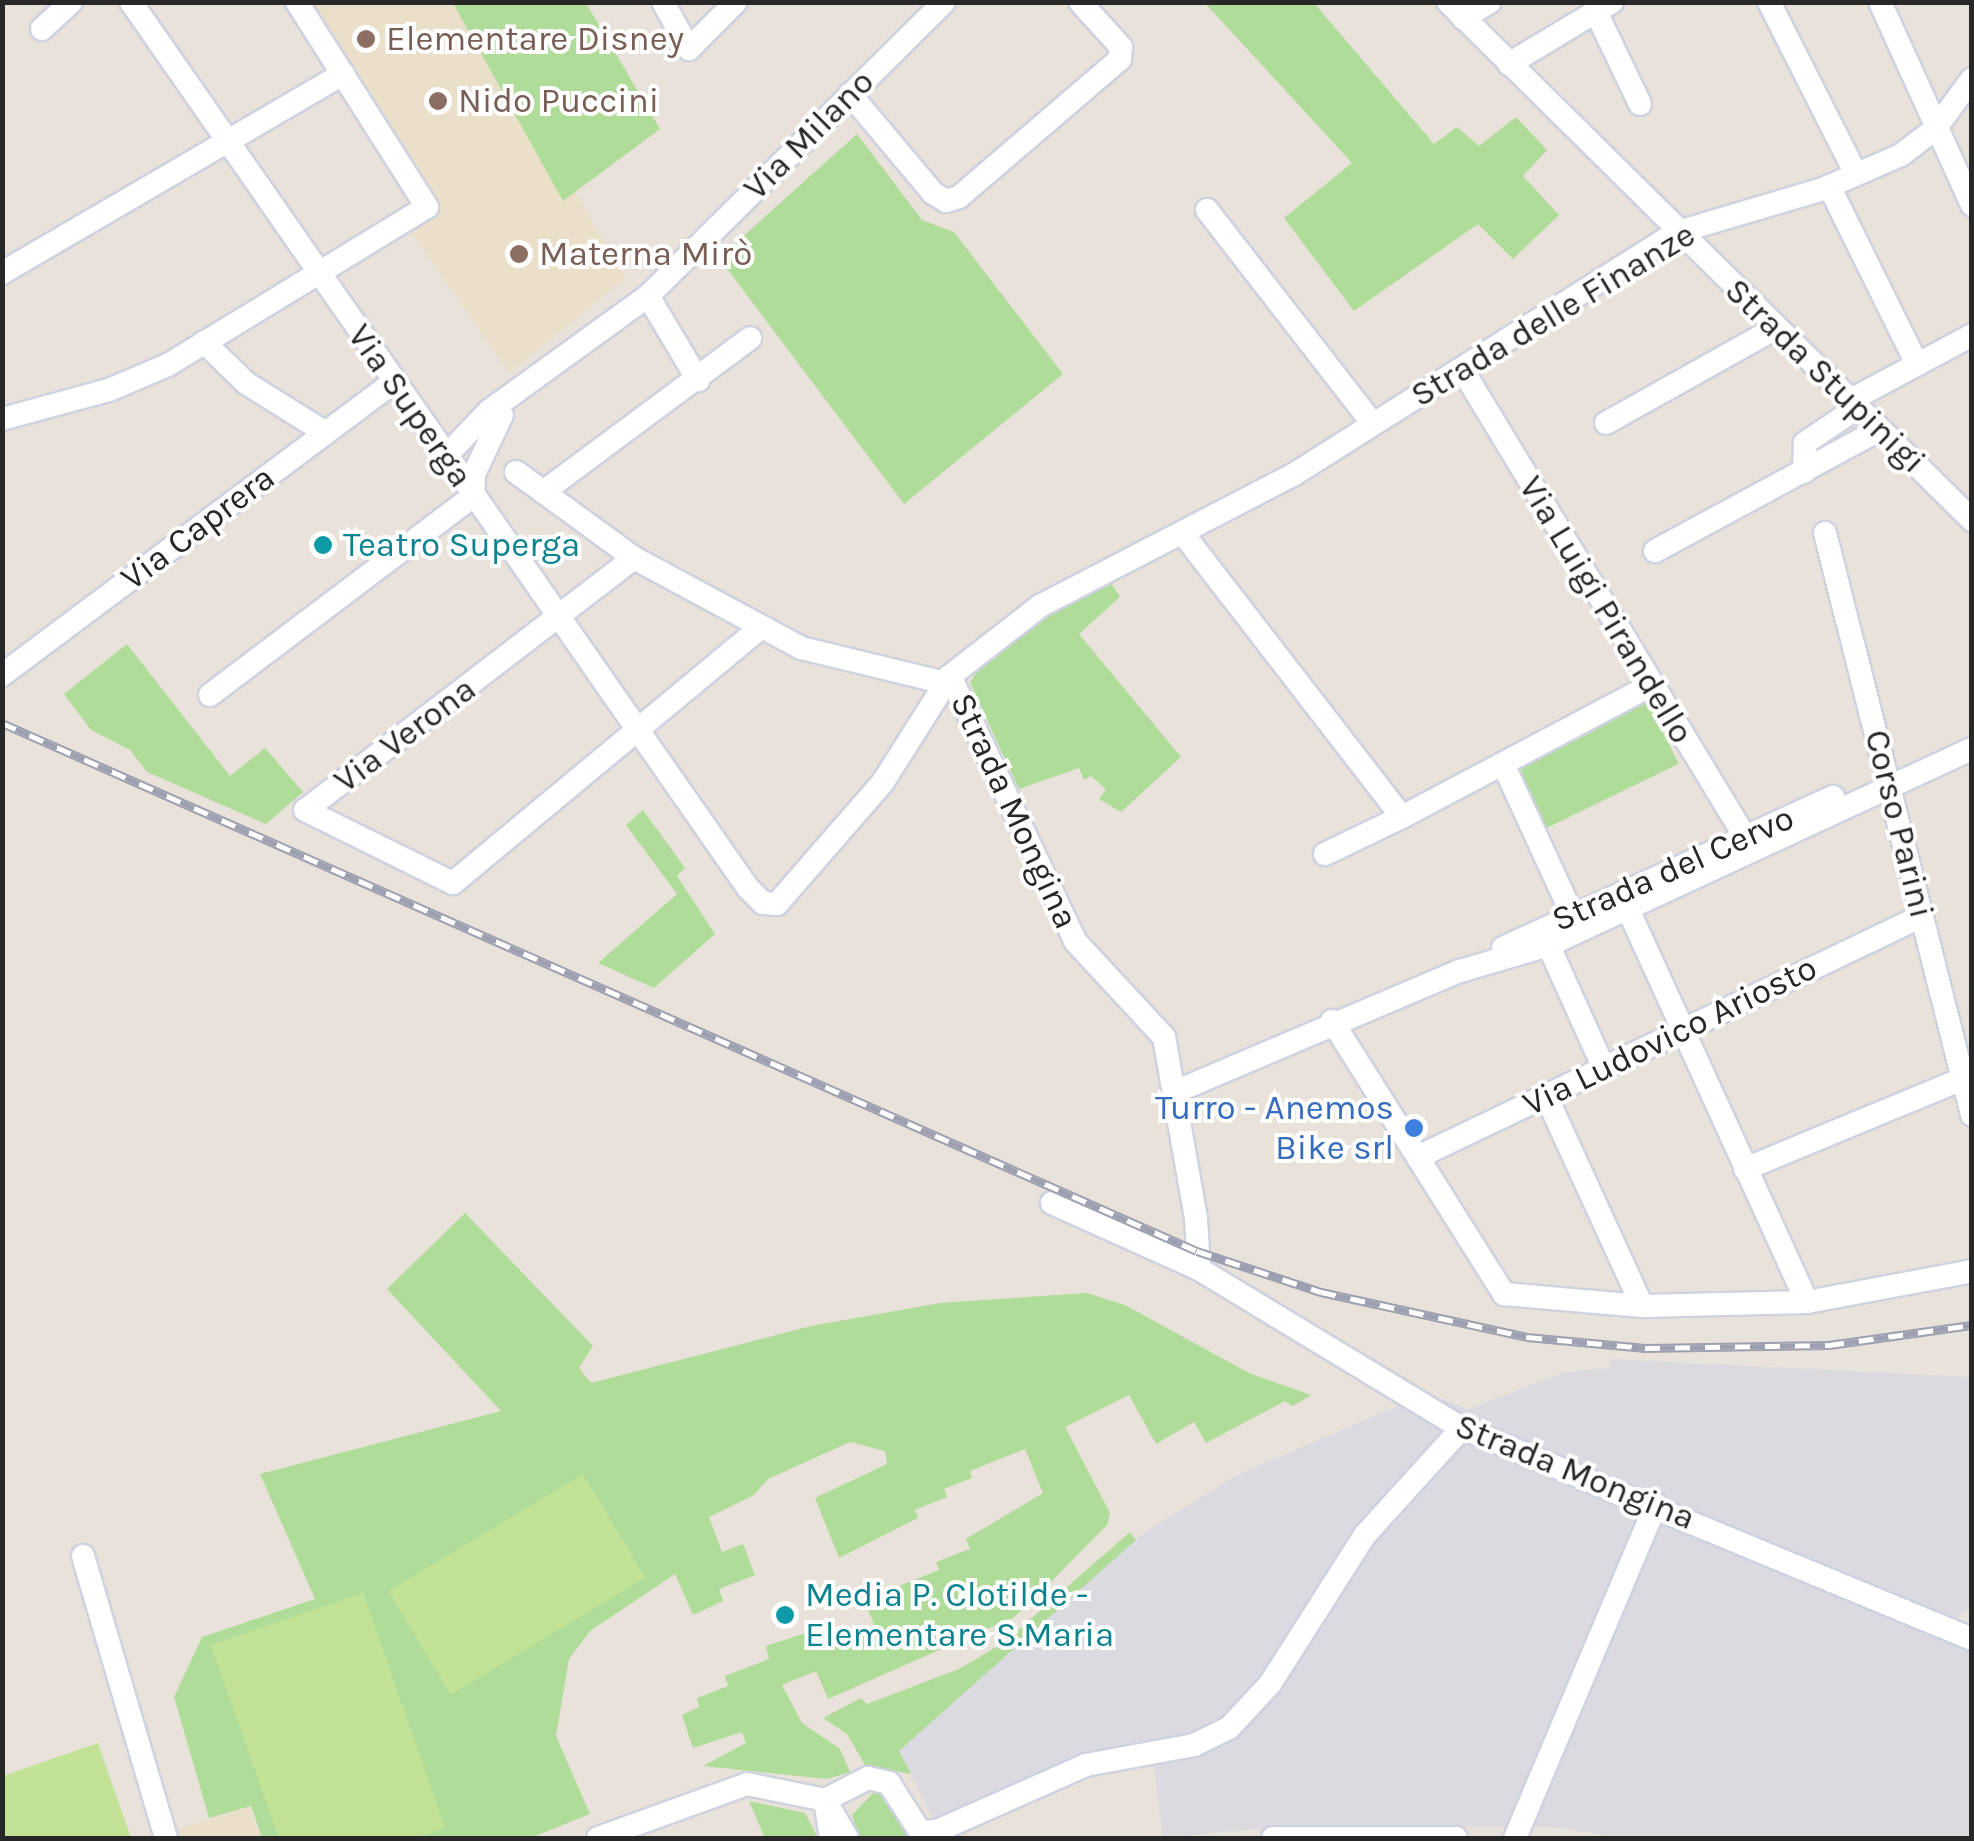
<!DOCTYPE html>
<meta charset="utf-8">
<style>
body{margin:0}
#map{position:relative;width:1974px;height:1841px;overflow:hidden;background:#e9e2da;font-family:Karla,sans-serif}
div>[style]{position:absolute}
.industrial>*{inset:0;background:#dcdae1}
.education>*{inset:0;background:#eae0ca}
.green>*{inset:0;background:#b0dc99;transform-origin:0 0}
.pitch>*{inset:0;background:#c2e396;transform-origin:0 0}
.roads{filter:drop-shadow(2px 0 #cfd2df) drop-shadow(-2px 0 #cfd2df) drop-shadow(0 2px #cfd2df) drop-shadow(0 -2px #cfd2df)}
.minor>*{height:22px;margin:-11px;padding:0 11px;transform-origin:11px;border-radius:11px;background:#fff}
.rail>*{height:9px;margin-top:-4.5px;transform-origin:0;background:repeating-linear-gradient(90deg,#fff 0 15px,#9da0b0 0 30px);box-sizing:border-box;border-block:2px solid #9da0b0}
.dots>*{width:28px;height:28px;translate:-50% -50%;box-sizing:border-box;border:5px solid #fff;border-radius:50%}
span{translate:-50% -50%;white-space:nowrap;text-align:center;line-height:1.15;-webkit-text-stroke:8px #fff;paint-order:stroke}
.education-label{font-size:35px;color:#785e54}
.left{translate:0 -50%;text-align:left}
.street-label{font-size:35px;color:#272727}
.culture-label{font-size:35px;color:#0d838f}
.shop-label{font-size:35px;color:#366cbe}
.right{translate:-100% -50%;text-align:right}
.frame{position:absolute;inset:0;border:5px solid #272727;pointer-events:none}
</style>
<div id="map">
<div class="industrial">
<div style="clip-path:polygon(1611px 1359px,1971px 1377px,1971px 1606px,1953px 1622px,1971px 1630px,1971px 1838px,1620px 1838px,1556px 1827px,1296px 1825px,1163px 1838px,1153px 1762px,1088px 1778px,943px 1838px,899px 1751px,1142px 1534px,1237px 1475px,1428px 1393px,1468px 1409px,1565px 1372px,1609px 1368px)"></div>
</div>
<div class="education">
<div style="clip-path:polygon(306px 3px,453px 3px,563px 200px,575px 192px,626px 278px,509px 373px,410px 230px,439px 212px)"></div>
<div style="clip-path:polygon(250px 1807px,260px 1838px,180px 1838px,177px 1829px)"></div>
</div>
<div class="green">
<div style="clip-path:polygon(453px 3px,586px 3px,660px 129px,563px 201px)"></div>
<div style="clip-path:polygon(1205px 3px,1314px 3px,1434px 144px,1457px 127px,1479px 146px,1516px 117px,1547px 150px,1523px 176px,1559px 215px,1513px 259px,1478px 224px,1354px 311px,1284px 218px,1352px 163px)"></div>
<div style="clip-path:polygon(857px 134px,922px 220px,954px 232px,1063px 374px,904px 504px,719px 258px)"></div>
<div style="clip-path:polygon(1110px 581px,1120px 597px,1079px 634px,1181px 757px,1121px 812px,1099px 799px,1106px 789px,1091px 776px,1084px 780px,1079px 768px,1019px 789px,970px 683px,980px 665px,1040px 618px)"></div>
<div style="clip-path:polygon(127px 644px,230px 776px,265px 748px,303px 792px,266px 824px,147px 772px,130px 750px,91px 730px,64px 694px)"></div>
<div style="left:1647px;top:699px;width:72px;height:153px;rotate:64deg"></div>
<div style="clip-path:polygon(643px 810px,685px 868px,677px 876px,715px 934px,654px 988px,598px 963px,677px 894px,626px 825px)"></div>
<div style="clip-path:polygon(465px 1213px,593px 1346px,579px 1368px,591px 1383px,811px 1326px,940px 1303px,1087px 1293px,1125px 1305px,1249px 1373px,1311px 1395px,1293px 1406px,1285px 1401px,1206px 1443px,1194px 1422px,1156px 1444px,1129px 1395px,1065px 1427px,1110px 1513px,1107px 1525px,1034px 1599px,1014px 1617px,828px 1699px,816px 1671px,782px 1685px,802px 1723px,840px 1749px,850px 1772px,827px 1779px,703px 1766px,746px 1743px,742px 1732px,693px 1748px,682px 1715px,699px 1707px,697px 1698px,728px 1686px,725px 1676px,769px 1659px,766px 1646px,821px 1628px,829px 1645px,868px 1630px,874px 1624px,864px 1600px,939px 1570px,936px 1562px,970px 1549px,966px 1539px,1043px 1493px,1025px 1449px,970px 1471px,972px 1478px,944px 1489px,947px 1497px,915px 1510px,918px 1518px,839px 1558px,815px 1498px,887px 1464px,885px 1451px,850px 1442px,768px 1479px,754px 1495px,709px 1517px,722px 1552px,743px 1544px,755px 1575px,719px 1589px,723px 1601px,693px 1615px,675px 1574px,590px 1631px,569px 1659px,556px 1736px,590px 1814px,530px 1838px,262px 1838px,251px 1806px,209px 1818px,174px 1697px,202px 1637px,315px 1599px,260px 1474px,501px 1411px,387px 1289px)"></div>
<div style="clip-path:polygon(1130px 1532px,1136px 1540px,899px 1751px,911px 1774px,865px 1765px,847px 1734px,823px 1718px,861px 1698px,867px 1704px,959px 1669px,1003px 1643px)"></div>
<div style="clip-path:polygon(874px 1792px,884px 1793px,918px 1838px,859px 1838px,852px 1815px)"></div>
<div style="clip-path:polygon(749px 1801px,805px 1813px,818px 1838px,765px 1838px)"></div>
</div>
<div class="pitch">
<div style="left:583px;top:1474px;width:121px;height:227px;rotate:59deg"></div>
<div style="clip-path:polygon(363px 1593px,445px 1828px,414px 1838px,279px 1838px,211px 1645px)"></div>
<div style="clip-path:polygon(98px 1743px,131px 1838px,3px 1838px,3px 1776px)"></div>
</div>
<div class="roads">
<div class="minor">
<div style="left:131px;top:2px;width:1080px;rotate:55.15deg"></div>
<div style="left:748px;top:888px;width:21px;rotate:45deg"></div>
<div style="left:763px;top:903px;width:14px;rotate:4deg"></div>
<div style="left:777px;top:904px;width:162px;rotate:-49deg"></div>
<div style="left:883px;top:782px;width:125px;rotate:-57.7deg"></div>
<div style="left:950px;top:676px;width:114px;rotate:-37.9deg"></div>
<div style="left:1040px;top:606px;width:285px;rotate:-27.4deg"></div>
<div style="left:1293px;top:475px;width:455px;rotate:-32.3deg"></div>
<div style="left:1678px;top:232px;width:151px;rotate:-16.5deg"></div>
<div style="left:1823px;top:189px;width:85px;rotate:-23.6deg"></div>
<div style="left:1901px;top:155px;width:43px;rotate:-37.4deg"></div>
<div style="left:1935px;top:129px;width:62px;rotate:-53.5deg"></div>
<div style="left:663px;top:2px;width:54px;rotate:61deg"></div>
<div style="left:689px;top:49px;width:66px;rotate:-45deg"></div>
<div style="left:1448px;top:2px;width:737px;rotate:44.67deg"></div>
<div style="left:1769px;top:2px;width:193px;rotate:63.2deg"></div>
<div style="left:1880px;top:2px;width:223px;rotate:65.6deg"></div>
<div style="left:1596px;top:12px;width:102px;rotate:64.4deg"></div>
<div style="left:1463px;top:18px;width:31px;rotate:-31deg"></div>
<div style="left:42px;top:29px;width:40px;rotate:-43deg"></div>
<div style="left:1509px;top:64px;width:120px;rotate:-31deg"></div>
<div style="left:850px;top:94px;width:129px;rotate:50deg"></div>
<div style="left:933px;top:193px;width:15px;rotate:32deg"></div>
<div style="left:946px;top:201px;width:14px;rotate:-17deg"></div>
<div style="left:959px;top:197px;width:212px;rotate:-40.6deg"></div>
<div style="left:1120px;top:59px;width:12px;rotate:-85deg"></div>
<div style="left:1121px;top:47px;width:61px;rotate:-132.3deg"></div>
<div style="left:1829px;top:186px;width:199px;rotate:63.7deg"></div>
<div style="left:1207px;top:210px;width:271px;rotate:52.2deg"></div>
<div style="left:2px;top:273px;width:395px;rotate:-30.3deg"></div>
<div style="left:648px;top:296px;width:98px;rotate:59.2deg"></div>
<div style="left:204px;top:342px;width:59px;rotate:44.3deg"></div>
<div style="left:246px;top:383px;width:94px;rotate:32deg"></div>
<div style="left:1462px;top:369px;width:562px;rotate:58.83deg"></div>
<div style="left:1849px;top:401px;width:140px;rotate:-28.2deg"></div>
<div style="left:2px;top:419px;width:111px;rotate:-15.2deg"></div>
<div style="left:109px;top:390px;width:64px;rotate:-23deg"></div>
<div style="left:168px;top:365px;width:303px;rotate:-31.4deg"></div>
<div style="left:427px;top:207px;width:243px;rotate:-122.4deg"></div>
<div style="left:1606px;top:423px;width:195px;rotate:-29.2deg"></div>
<div style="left:446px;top:456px;width:62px;rotate:-46.3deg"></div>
<div style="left:489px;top:411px;width:196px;rotate:-35.9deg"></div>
<div style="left:648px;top:296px;width:417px;rotate:-44.8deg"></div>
<div style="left:516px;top:472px;width:146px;rotate:36.1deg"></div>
<div style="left:634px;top:558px;width:190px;rotate:28.3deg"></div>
<div style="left:801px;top:648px;width:149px;rotate:13.6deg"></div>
<div style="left:1804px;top:472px;width:29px;rotate:-88deg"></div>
<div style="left:1805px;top:443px;width:63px;rotate:-33.9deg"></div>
<div style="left:543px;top:492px;width:258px;rotate:-36.6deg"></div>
<div style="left:1825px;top:533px;width:600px;rotate:75.82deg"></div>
<div style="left:1184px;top:535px;width:356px;rotate:52.3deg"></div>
<div style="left:1402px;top:817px;width:280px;rotate:-27.9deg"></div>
<div style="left:1655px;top:551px;width:255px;rotate:-28.4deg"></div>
<div style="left:634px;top:558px;width:414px;rotate:142.5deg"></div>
<div style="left:305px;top:810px;width:165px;rotate:26.3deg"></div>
<div style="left:453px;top:883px;width:400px;rotate:-39.7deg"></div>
<div style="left:2px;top:675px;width:489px;rotate:-36.8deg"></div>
<div style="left:950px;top:676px;width:293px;rotate:64.7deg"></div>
<div style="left:1075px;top:941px;width:131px;rotate:47.2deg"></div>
<div style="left:1164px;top:1037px;width:185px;rotate:80deg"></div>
<div style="left:1196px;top:1219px;width:50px;rotate:86.6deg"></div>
<div style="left:210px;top:695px;width:330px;rotate:-37.1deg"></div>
<div style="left:473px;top:496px;width:22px;rotate:-87deg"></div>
<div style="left:474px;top:474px;width:65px;rotate:-64.6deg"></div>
<div style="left:1503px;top:764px;width:165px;rotate:65.3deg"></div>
<div style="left:1325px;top:854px;width:85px;rotate:-25.7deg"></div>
<div style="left:1622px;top:896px;width:446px;rotate:65.5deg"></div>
<div style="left:1542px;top:931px;width:150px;rotate:65.7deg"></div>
<div style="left:1503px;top:948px;width:363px;rotate:-24.6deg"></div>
<div style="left:1332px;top:1021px;width:323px;rotate:57.8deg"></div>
<div style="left:1504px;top:1294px;width:139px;rotate:5deg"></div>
<div style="left:1642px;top:1306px;width:165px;rotate:-1.4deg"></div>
<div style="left:1807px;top:1302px;width:168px;rotate:-10.6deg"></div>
<div style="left:1177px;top:1091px;width:307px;rotate:-23deg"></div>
<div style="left:1460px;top:971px;width:93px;rotate:-16.3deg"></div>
<div style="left:1549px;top:945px;width:466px;rotate:-24.9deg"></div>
<div style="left:1546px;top:1096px;width:231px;rotate:65.4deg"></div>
<div style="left:1418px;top:1157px;width:559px;rotate:-25.56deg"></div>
<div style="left:1745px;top:1169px;width:235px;rotate:-22.5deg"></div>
<div style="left:1052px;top:1203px;width:161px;rotate:24.2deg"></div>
<div style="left:1199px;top:1269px;width:307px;rotate:31.2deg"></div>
<div style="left:1462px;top:1428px;width:552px;rotate:22.48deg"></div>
<div style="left:83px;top:1556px;width:294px;rotate:73.6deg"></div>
<div style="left:825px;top:1800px;width:48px;rotate:-27.1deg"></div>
<div style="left:868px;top:1778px;width:22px;rotate:13deg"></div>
<div style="left:889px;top:1783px;width:65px;rotate:57.5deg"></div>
<div style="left:825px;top:1800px;width:38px;rotate:81deg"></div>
<div style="left:921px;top:1832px;width:16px;rotate:-4deg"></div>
<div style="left:937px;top:1831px;width:163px;rotate:-23.9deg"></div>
<div style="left:1086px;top:1765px;width:110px;rotate:-10.5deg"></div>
<div style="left:1194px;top:1745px;width:39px;rotate:-26deg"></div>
<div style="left:1229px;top:1728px;width:60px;rotate:-47deg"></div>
<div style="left:1270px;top:1684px;width:177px;rotate:-57.5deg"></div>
<div style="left:1365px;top:1535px;width:144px;rotate:-47.8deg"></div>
<div style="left:598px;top:1838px;width:158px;rotate:-19.9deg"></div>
<div style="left:747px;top:1784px;width:80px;rotate:11.6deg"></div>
<div style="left:825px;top:1800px;width:44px;rotate:59.9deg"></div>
<div style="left:1273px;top:1838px;width:183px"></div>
<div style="left:1515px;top:1838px;width:362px;rotate:-67.1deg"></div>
</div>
</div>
<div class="rail">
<div style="left:2px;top:723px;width:1306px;rotate:23.84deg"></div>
<div style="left:1197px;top:1251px;width:131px;rotate:18.3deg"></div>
<div style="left:1321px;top:1292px;width:211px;rotate:12.3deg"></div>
<div style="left:1527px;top:1337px;width:119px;rotate:5.3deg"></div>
<div style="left:1645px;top:1348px;width:184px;rotate:-0.9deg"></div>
<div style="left:1829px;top:1345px;width:144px;rotate:-8deg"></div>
</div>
<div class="dots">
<div style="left:366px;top:39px;background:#8d6e63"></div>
<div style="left:438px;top:101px;background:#8d6e63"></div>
<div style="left:519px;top:254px;background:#8d6e63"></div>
<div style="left:323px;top:545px;background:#0f9aa8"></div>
<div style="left:1414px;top:1128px;background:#3f7fe0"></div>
<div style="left:785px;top:1615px;background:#0f9aa8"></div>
</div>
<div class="education-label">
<span class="left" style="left:386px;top:39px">Elementare Disney</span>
<span class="left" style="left:458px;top:101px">Nido Puccini</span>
<span class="left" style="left:539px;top:254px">Materna Mirò</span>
</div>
<div class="street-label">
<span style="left:809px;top:135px;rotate:-45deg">Via Milano</span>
<span style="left:1553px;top:315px;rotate:-31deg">Strada delle Finanze</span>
<span style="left:1825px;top:376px;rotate:44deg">Strada Stupinigi</span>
<span style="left:410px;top:406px;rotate:55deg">Via Superga</span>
<span style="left:198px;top:528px;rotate:-37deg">Via Caprera</span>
<span style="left:1606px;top:610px;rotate:59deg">Via Luigi Pirandello</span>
<span style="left:405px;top:735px;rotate:-37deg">Via Verona</span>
<span style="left:1014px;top:811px;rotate:65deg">Strada Mongina</span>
<span style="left:1899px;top:824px;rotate:76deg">Corso Parini</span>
<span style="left:1673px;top:869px;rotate:-24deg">Strada del Cervo</span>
<span style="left:1670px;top:1036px;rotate:-26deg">Via Ludovico Ariosto</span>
<span style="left:1575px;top:1472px;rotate:22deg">Strada Mongina</span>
</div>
<div class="culture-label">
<span class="left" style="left:343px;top:545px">Teatro Superga</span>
<span class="left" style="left:805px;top:1615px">Media P. Clotilde -<br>Elementare S.Maria</span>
</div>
<div class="shop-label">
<span class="right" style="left:1394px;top:1128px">Turro - Anemos<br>Bike srl</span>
</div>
<div class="frame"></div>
</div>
